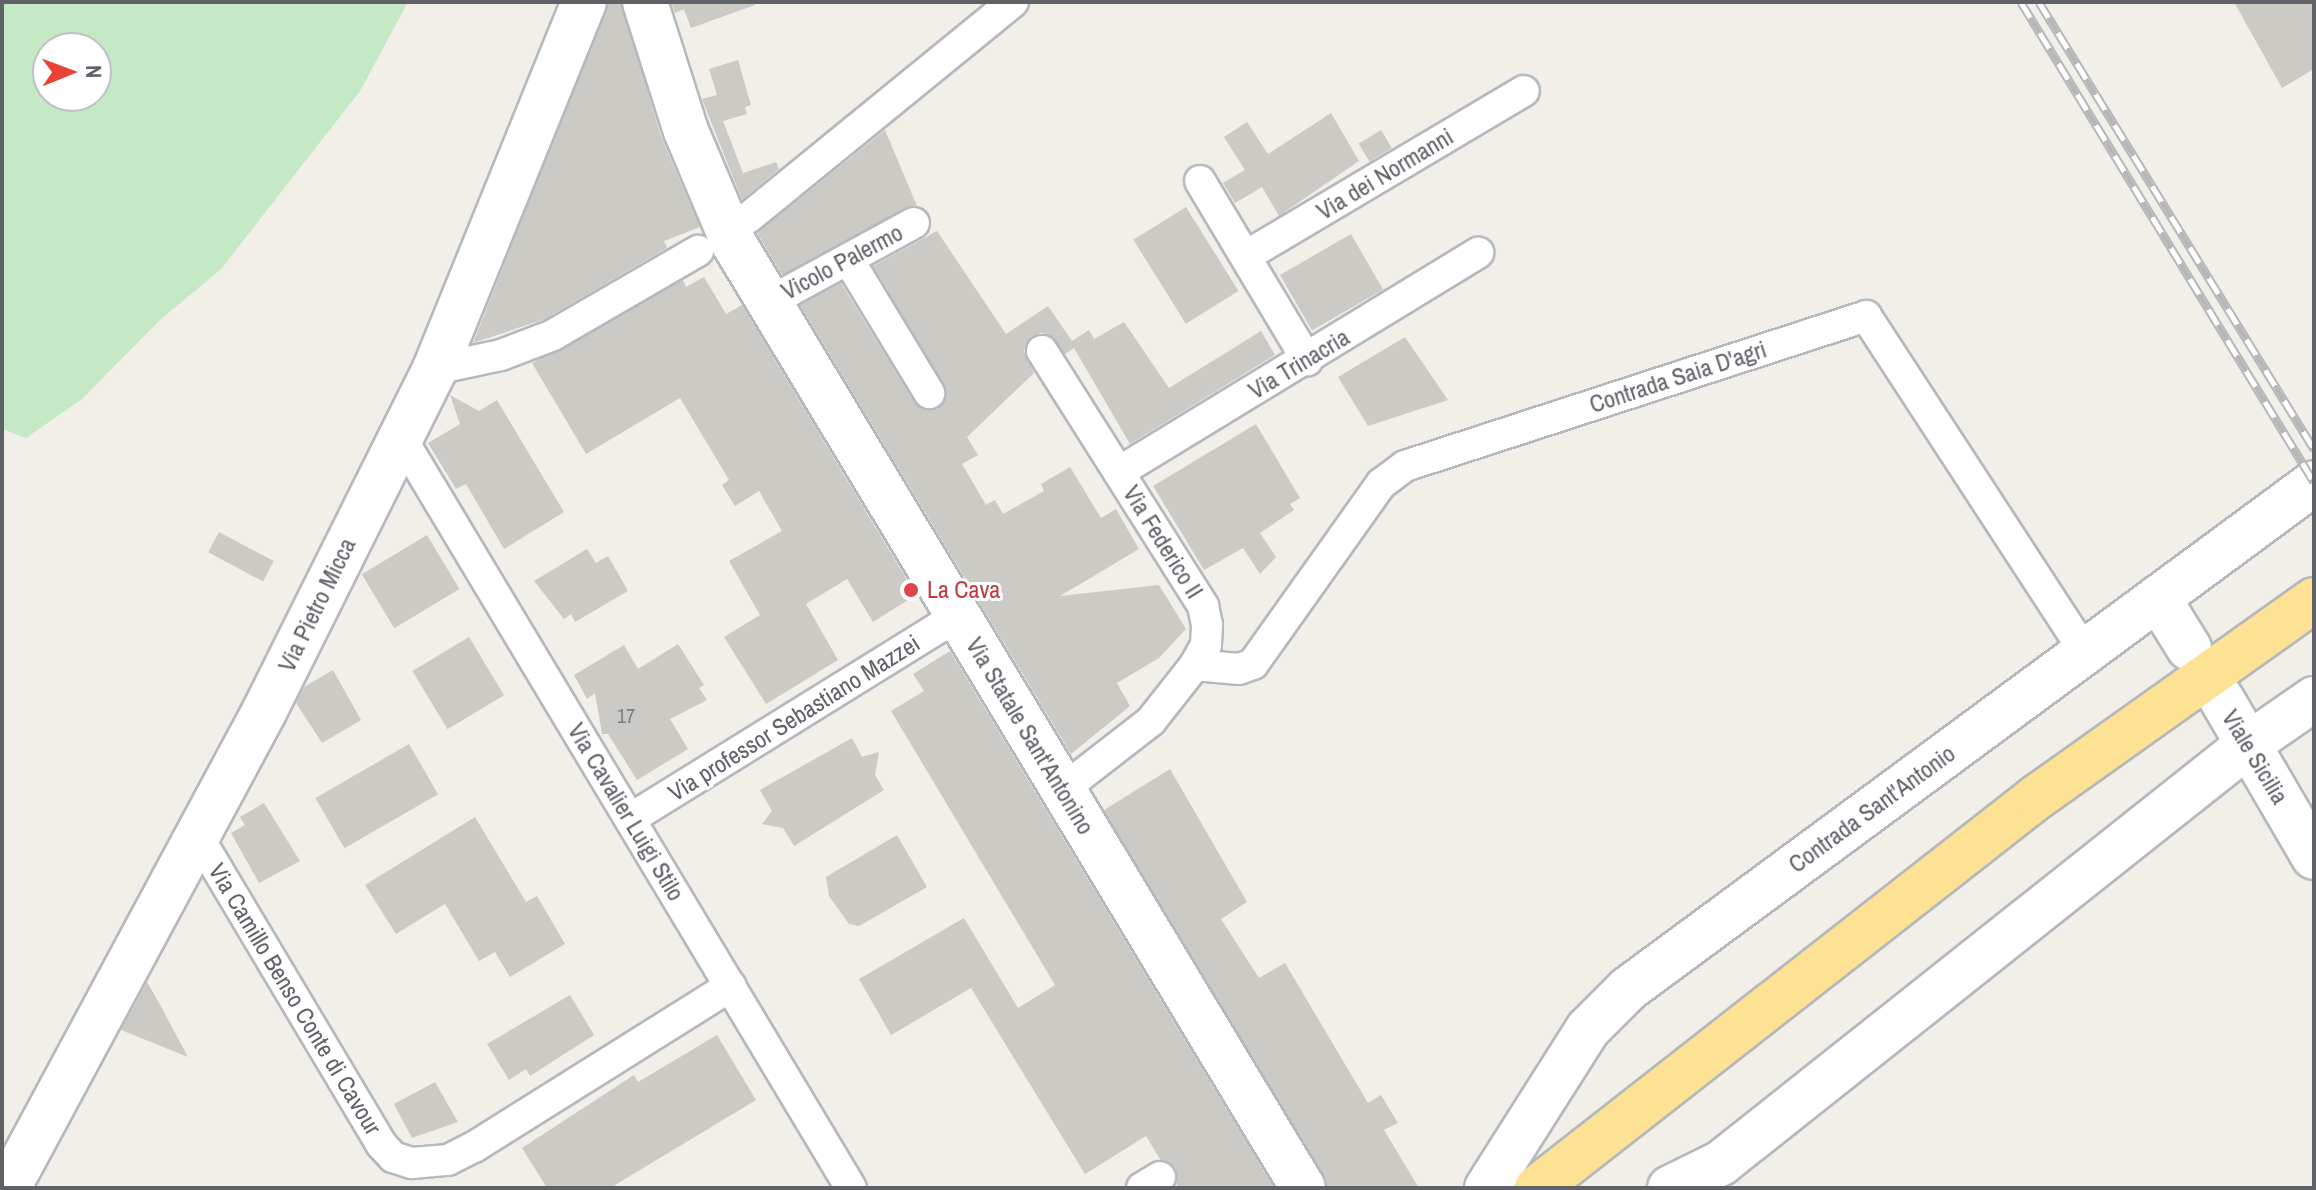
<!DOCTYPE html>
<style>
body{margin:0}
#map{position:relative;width:2316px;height:1190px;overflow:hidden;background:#f1efe8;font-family:"Archivo Narrow",sans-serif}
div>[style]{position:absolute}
.green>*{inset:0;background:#c5e8c5}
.building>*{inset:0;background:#cccac5;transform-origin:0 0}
.roads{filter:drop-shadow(2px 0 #b5b8bc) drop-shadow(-2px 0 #b5b8bc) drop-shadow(0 2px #b5b8bc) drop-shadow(0 -2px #b5b8bc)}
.street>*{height:30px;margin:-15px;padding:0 15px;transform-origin:15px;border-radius:15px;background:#fff}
.secondary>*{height:44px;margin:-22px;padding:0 22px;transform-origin:22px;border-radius:22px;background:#fff}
.highway>*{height:44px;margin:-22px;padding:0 22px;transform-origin:22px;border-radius:22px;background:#fde293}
.rail>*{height:9px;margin-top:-4.5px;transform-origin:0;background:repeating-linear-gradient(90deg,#fff 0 18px,#b6b7b8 0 36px);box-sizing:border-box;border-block:2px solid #b6b7b8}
.dots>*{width:22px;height:22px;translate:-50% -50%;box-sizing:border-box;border:4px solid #fff;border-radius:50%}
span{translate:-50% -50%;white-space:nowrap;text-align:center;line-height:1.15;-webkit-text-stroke:6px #fff;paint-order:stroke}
.number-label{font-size:20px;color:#7a7d7f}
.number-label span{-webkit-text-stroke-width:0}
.street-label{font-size:24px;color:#5f6368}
.health-label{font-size:24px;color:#be3a42}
.left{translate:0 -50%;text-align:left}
.frame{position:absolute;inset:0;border:4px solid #5f6368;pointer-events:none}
.north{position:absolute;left:32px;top:32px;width:80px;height:80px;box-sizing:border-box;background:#fff;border:2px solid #bfc1c3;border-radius:50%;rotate:89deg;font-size:22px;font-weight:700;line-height:32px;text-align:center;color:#5f6368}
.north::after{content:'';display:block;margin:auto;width:28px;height:36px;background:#ea4335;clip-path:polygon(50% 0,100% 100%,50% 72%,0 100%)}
</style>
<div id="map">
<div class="green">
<div style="clip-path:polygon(evenodd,2px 2px,408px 2px,360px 91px,221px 269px,160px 320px,82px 399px,26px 438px,2px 429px,2px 2px,48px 48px,96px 48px,96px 96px,48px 96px,48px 48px)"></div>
</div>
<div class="building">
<div style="clip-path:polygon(608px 2px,621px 2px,662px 139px,700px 227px,664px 241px,667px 248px,545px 319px,473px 343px)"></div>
<div style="clip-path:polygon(671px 2px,754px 2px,755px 5px,691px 28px,684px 9px,675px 13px)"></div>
<div style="clip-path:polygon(2234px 2px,2314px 2px,2314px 69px,2282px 88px)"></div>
<div style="clip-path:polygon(738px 60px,751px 105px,745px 107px,747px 114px,723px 121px,743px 173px,776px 162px,779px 169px,742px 200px,702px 99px,717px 95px,709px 69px)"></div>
<div style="clip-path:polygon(1331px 113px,1359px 161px,1279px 216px,1262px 187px,1235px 203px,1223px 183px,1245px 170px,1224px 137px,1247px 122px,1268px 154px)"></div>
<div style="clip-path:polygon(885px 130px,917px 206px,782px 275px,757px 233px)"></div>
<div style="left:1381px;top:130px;width:21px;height:26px;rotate:59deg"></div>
<div style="left:1186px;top:207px;width:99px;height:62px;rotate:58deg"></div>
<div style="clip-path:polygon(937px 231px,1006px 334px,1048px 306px,1072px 341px,1089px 330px,1094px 339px,1124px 322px,1169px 388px,1261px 331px,1275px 355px,1130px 444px,1074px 348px,1065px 354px,1051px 336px,1041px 333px,1032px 336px,1024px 351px,1034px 373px,967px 437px,978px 455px,962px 464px,986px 505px,995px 500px,1003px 514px,1044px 491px,1041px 484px,1070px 467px,1101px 518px,1116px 509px,1139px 549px,1060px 596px,1159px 585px,1186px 629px,1159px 658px,1117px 683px,1130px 706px,1071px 754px,800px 305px,841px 283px,914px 402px,921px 409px,938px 409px,945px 401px,944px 384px,873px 266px)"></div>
<div style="left:1351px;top:234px;width:64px;height:82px;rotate:60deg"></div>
<div style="clip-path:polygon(704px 277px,726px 314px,742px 305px,916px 595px,873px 622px,847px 579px,806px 604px,838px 660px,766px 704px,724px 637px,760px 615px,729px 561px,782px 531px,759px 491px,735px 506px,722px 485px,729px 480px,680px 398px,586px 454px,532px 363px,683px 280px,686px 287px)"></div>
<div style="clip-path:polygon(1405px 337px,1448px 400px,1368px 426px,1338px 377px)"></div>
<div style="clip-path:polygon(450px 395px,479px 411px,497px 400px,564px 512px,504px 549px,466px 484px,456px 489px,428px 443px,460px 424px)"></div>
<div style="clip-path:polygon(1256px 424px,1300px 498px,1290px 504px,1294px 510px,1260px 533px,1276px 557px,1260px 574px,1243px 548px,1204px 570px,1153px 486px)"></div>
<div style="left:219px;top:532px;width:62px;height:23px;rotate:28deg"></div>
<div style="left:427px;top:535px;width:63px;height:76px;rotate:59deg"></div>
<div style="clip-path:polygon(587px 549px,596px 563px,608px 556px,628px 591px,575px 622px,571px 614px,564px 619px,534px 581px)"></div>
<div style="left:469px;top:637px;width:68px;height:66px;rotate:59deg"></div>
<div style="clip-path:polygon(678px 644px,704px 685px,699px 688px,707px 700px,670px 719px,688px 749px,637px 780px,608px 734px,602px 734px,595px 693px,587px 699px,574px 675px,624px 645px,638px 669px)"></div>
<div style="clip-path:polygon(950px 651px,1274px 1188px,1177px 1188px,1176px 1168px,1160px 1159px,1146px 1136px,1085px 1174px,971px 988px,891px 1035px,859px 979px,964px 918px,1018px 1008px,1055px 985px,891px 711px,924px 691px,913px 674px)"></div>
<div style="clip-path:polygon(333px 670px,361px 720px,322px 743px,296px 703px,304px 687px)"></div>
<div style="clip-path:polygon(852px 738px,862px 757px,879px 752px,875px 775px,884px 790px,794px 846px,783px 828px,762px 824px,772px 811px,760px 790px)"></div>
<div style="left:409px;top:744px;width:58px;height:108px;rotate:60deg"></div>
<div style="clip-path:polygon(1170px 769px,1247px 902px,1221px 919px,1259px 978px,1285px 963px,1368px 1103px,1381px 1095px,1398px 1123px,1384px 1130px,1419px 1188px,1328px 1188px,1104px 810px)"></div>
<div style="clip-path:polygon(264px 803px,300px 861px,259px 883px,231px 833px,245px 825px,240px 817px)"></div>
<div style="clip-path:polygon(475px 817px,526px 902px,537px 896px,565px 944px,510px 977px,495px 952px,479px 961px,445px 904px,396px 934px,365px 885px)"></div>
<div style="clip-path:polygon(897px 835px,927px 887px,859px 926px,849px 924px,829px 896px,826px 877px)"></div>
<div style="clip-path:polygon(147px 982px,158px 1001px,188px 1057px,121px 1030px)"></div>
<div style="clip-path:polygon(570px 995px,594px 1035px,530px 1076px,526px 1069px,509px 1080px,487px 1044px)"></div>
<div style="clip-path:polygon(717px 1035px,756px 1100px,610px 1188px,547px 1188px,522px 1148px,634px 1075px,638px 1082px)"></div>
<div style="clip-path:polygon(435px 1082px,458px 1122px,412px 1138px,394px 1104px)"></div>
</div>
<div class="roads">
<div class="street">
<div style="left:1200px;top:181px;width:209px;rotate:59.1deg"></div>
<div style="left:748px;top:218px;width:342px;rotate:-39.2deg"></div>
<div style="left:1246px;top:256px;width:323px;rotate:-30.7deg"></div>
<div style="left:848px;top:259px;width:157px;rotate:58.8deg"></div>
<div style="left:769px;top:302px;width:165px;rotate:-28.6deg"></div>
<div style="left:1042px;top:351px;width:302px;rotate:57.7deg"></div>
<div style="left:1203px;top:606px;width:19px;rotate:78deg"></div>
<div style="left:1207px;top:625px;width:20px;rotate:93deg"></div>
<div style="left:1206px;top:645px;width:23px;rotate:119deg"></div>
<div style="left:1195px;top:665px;width:71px;rotate:128.2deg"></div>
<div style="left:1151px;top:721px;width:113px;rotate:142.2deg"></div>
<div style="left:435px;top:369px;width:67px;rotate:-12deg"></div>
<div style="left:501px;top:355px;width:56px;rotate:-21deg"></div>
<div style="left:553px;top:335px;width:168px;rotate:-30.1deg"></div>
<div style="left:400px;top:436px;width:877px;rotate:59.05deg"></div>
<div style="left:1119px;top:472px;width:421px;rotate:-31.4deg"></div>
<div style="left:1195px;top:665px;width:44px;rotate:5.2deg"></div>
<div style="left:1239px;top:669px;width:15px;rotate:-20deg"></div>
<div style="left:1253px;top:664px;width:221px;rotate:-54.6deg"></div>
<div style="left:1381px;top:484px;width:30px;rotate:-37deg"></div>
<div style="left:1405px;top:466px;width:485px;rotate:-18deg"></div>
<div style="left:1866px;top:316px;width:401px;rotate:56.9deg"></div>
<div style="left:630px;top:819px;width:386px;rotate:-31.8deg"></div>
<div style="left:197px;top:835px;width:360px;rotate:59.2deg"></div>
<div style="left:381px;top:1144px;width:18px;rotate:47deg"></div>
<div style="left:393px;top:1157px;width:20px;rotate:18deg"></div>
<div style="left:412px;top:1163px;width:36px;rotate:-5deg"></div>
<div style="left:448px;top:1160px;width:29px;rotate:-27deg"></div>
<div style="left:474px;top:1147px;width:303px;rotate:-32.1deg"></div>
<div style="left:1142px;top:1188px;width:21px;rotate:-31deg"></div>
</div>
<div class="secondary">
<div style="left:645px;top:2px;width:135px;rotate:72.4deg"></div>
<div style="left:686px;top:131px;width:121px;rotate:67.1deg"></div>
<div style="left:733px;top:242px;width:1104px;rotate:58.93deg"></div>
<div style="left:2158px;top:598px;width:59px;rotate:58.2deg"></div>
<div style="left:2221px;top:698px;width:184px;rotate:59.7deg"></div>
<div style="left:8px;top:1188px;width:540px;rotate:-61.73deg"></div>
<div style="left:264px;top:712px;width:383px;rotate:-63.5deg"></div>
<div style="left:435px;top:369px;width:396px;rotate:-67.9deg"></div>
<div style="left:1487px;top:1188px;width:188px;rotate:-57.6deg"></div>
<div style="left:1588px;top:1029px;width:57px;rotate:-45deg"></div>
<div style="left:1628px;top:989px;width:852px;rotate:-36.41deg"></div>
<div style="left:1670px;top:1188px;width:57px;rotate:-26.1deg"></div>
<div style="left:1721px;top:1163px;width:674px;rotate:-38.43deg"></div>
<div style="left:2249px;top:744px;width:79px;rotate:-34.7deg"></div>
</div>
<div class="highway">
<div style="left:1537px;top:1188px;width:635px;rotate:-38.03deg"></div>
<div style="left:2037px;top:797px;width:340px;rotate:-35.4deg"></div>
</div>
</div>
<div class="rail">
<div style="left:2021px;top:2px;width:562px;rotate:58.6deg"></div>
<div style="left:2039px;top:2px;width:525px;rotate:58.4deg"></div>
</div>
<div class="dots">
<div style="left:911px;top:590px;background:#e0444e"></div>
</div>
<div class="number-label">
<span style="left:626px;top:715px">17</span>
</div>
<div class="street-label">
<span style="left:1385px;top:174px;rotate:-31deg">Via dei Normanni</span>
<span style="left:842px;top:262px;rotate:-28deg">Vicolo Palermo</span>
<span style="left:1299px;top:364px;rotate:-31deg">Via Trinacria</span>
<span style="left:1678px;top:377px;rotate:-18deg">Contrada Saia D'agri</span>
<span style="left:1163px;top:542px;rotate:58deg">Via Federico II</span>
<span style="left:317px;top:605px;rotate:-64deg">Via Pietro Micca</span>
<span style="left:794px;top:718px;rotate:-32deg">Via professor Sebastiano Mazzei</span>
<span style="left:1030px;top:736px;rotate:59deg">Via Statale Sant'Antonino</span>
<span style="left:2255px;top:757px;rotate:59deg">Viale Sicilia</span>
<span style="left:1872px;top:809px;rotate:-36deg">Contrada Sant'Antonio</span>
<span style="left:626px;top:812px;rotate:59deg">Via Cavalier Luigi Stilo</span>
<span style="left:295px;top:999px;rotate:59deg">Via Camillo Benso Conte di Cavour</span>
</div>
<div class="health-label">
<span class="left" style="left:927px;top:590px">La Cava</span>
</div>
<div class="frame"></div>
<div class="north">N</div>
</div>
